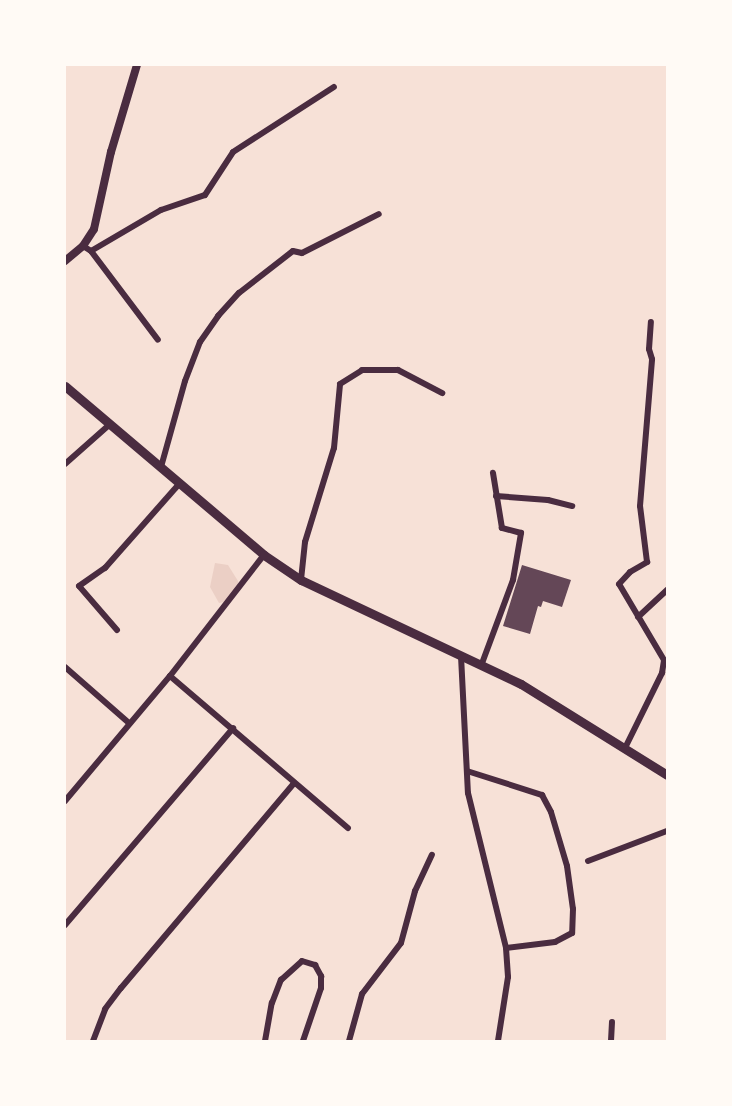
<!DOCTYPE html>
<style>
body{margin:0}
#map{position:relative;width:732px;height:1106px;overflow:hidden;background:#f7e1d7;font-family:"IBM Plex Sans",sans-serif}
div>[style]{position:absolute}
.green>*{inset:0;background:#ebcfc5}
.building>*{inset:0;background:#644757}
.minor>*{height:6px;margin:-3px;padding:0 3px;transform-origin:3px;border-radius:3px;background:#4a2c40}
.tertiary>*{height:8px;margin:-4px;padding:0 4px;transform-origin:4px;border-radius:4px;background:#4a2c40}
.secondary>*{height:9px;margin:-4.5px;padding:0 4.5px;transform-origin:4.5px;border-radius:4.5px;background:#4a2c40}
span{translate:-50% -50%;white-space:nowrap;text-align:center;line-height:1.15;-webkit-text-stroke:5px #fffaf5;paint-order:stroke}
.frame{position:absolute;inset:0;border:66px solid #fffaf5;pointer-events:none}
</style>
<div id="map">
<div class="green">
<div style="clip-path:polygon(215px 563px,228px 565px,238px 581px,239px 589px,224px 602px,219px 603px,210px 587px)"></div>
</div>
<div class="building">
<div style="clip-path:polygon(522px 565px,571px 580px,562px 607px,543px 601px,541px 607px,538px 606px,530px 634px,503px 626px)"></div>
</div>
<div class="minor">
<div style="left:83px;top:246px;width:9px;rotate:32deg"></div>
<div style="left:91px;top:251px;width:81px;rotate:-30.4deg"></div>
<div style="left:161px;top:210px;width:46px;rotate:-18.8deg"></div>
<div style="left:205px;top:195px;width:51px;rotate:-56.9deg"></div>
<div style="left:233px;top:152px;width:120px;rotate:-32.8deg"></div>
<div style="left:91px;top:251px;width:111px;rotate:53deg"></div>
<div style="left:65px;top:464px;width:60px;rotate:-41.6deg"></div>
<div style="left:161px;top:467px;width:89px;rotate:-74.4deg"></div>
<div style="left:185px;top:381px;width:42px;rotate:-69deg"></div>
<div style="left:200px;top:342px;width:32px;rotate:-55deg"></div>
<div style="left:218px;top:316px;width:31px;rotate:-48deg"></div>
<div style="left:239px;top:293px;width:68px;rotate:-37.9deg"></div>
<div style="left:293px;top:251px;width:9px;rotate:13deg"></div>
<div style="left:302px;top:253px;width:86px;rotate:-26.9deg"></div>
<div style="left:496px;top:496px;width:52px;rotate:4.4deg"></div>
<div style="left:548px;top:500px;width:25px;rotate:14deg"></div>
<div style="left:301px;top:580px;width:38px;rotate:-84deg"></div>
<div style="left:305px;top:542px;width:98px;rotate:-72.9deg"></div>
<div style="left:334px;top:448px;width:64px;rotate:-84.6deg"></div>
<div style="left:340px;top:384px;width:26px;rotate:-32deg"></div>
<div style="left:362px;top:370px;width:36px"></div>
<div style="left:398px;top:370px;width:50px;rotate:27.6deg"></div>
<div style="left:638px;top:617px;width:40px;rotate:-43deg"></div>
<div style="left:117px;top:630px;width:58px;rotate:-130.8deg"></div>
<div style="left:79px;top:586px;width:32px;rotate:-35deg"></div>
<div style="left:105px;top:568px;width:112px;rotate:-48.6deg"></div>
<div style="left:461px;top:656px;width:137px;rotate:87.1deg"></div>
<div style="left:468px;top:793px;width:160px;rotate:76.2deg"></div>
<div style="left:506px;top:948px;width:29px;rotate:86deg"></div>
<div style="left:508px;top:977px;width:65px;rotate:98.9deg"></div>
<div style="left:481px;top:666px;width:92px;rotate:-69.6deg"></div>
<div style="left:513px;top:580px;width:48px;rotate:-80.3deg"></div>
<div style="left:521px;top:533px;width:20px;rotate:-165deg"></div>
<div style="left:502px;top:528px;width:56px;rotate:-99.3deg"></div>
<div style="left:65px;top:667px;width:85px;rotate:41.2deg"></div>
<div style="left:170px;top:676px;width:234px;rotate:40.5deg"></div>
<div style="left:625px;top:748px;width:84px;rotate:-63.7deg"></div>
<div style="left:662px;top:673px;width:13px;rotate:-81deg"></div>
<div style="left:664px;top:660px;width:88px;rotate:-120.6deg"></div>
<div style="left:619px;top:584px;width:16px;rotate:-47deg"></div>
<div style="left:630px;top:572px;width:20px;rotate:-30deg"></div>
<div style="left:647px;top:562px;width:56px;rotate:-97.1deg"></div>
<div style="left:640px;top:506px;width:147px;rotate:-85.3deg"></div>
<div style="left:652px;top:359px;width:10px;rotate:-107deg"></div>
<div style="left:649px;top:349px;width:27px;rotate:-86deg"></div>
<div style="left:467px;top:771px;width:79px;rotate:17.7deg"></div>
<div style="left:542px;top:795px;width:19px;rotate:62deg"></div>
<div style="left:551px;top:812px;width:56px;rotate:73.5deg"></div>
<div style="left:567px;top:866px;width:43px;rotate:82.1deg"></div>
<div style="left:573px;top:909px;width:24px;rotate:92deg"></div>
<div style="left:572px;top:933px;width:19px;rotate:152deg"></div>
<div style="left:555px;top:942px;width:49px;rotate:173deg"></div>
<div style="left:65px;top:801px;width:163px;rotate:-50deg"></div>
<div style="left:170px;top:676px;width:153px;rotate:-52.2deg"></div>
<div style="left:588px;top:861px;width:85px;rotate:-20.8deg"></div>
<div style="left:65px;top:925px;width:259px;rotate:-49.5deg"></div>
<div style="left:93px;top:1041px;width:34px;rotate:-69deg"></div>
<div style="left:105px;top:1009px;width:26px;rotate:-53deg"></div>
<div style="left:121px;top:988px;width:268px;rotate:-49.8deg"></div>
<div style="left:265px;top:1041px;width:39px;rotate:-80deg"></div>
<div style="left:272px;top:1003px;width:25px;rotate:-69deg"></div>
<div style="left:281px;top:980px;width:28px;rotate:-42deg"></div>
<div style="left:302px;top:961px;width:14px;rotate:17deg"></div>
<div style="left:315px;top:965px;width:13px;rotate:61deg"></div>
<div style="left:321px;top:976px;width:12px;rotate:90deg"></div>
<div style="left:321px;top:988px;width:56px;rotate:108.8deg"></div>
<div style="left:349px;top:1041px;width:49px;rotate:-74.5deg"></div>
<div style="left:362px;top:994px;width:64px;rotate:-52.6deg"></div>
<div style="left:401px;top:943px;width:54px;rotate:-74.9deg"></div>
<div style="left:415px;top:891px;width:40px;rotate:-65deg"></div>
<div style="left:611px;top:1041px;width:19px;rotate:-87deg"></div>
</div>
<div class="tertiary">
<div style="left:65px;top:261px;width:23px;rotate:-40deg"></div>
<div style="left:83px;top:246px;width:20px;rotate:-57deg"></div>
<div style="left:94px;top:229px;width:79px;rotate:-77.6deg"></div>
<div style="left:111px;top:152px;width:91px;rotate:-73.4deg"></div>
</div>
<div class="secondary">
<div style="left:65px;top:386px;width:261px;rotate:40.3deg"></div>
<div style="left:264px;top:555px;width:45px;rotate:34deg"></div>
<div style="left:301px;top:580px;width:243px;rotate:25.3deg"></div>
<div style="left:521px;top:684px;width:172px;rotate:31.9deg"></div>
</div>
<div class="frame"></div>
</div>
